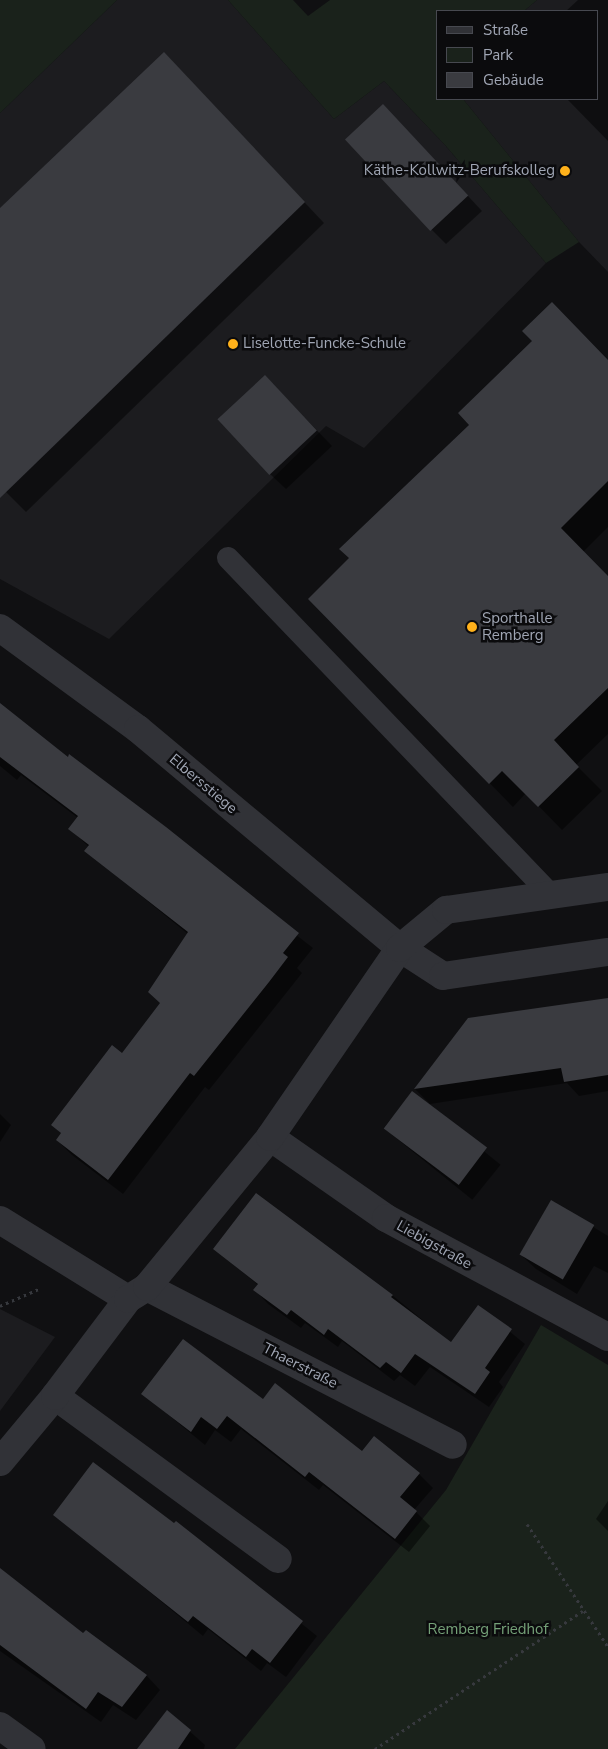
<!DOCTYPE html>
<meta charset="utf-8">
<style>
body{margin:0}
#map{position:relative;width:608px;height:1749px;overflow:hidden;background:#101012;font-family:"Nunito Sans",sans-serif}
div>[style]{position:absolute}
.built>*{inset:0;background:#1c1c1f}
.green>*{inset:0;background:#1a221b}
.shadow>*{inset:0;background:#0007;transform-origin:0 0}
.building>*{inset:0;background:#3a3b40;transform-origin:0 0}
.path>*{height:3px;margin-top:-1.5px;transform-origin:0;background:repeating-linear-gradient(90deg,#37393e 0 2.5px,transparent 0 6.5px)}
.service>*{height:22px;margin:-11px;padding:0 11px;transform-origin:11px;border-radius:11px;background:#313237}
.minor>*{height:28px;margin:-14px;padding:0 14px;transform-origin:14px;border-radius:14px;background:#313237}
.dots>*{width:14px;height:14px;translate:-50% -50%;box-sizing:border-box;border:2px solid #0b0b0d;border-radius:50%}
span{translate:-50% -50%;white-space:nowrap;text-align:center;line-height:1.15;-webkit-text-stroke:5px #0b0b0d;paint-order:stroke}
.poi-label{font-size:15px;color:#a0a6b4}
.right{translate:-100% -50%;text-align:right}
.left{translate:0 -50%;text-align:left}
.street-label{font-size:15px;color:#a0a6b4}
.park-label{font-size:15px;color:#75a178}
.legend{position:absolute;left:436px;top:10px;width:162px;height:90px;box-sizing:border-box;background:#0b0b0d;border:1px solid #474950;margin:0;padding:6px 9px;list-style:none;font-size:15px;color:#a0a6b4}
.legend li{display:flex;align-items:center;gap:10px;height:25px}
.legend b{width:25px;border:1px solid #474950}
</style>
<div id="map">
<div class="built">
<div style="clip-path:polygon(117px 0,228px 0,334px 119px,384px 81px,445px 145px,546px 263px,364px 448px,326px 426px,109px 639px,0 579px,0 113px)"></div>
<div style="clip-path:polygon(537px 0,608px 0,608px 272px,579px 242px,463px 99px,597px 99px,597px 11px,524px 11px)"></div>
<div style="clip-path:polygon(0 1309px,55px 1337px,0 1411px)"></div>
</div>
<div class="green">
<div style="clip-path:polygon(0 0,117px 0,0 113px)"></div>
<div style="clip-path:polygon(228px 0,293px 0,308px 16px,330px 0,537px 0,524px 11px,437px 11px,437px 99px,463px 99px,579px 242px,546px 263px,445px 145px,384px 81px,334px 119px)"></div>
<div style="clip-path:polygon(541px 1325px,608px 1365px,608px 1749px,235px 1749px,446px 1490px)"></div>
</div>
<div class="shadow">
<div style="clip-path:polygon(578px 0,608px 0,608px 141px,567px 99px,597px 99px,597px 11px,566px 11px)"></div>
<div style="clip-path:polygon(164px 53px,324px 223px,26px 512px,0 486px,0 210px)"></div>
<div style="clip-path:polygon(398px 121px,482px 211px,446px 244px,431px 229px)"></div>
<div style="clip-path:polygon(608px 361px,608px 527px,583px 552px,608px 577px,608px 734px,576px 765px,602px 791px,562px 830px,526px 793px,513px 807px,310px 599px)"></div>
<div style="clip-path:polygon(280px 392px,332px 446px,286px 489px,270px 474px)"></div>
<div style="clip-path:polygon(0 705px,313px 948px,297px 968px,302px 973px,283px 997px,209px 1090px,205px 1087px,123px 1194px,72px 1155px,57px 1140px,62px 1134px,53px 1125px,123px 1055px,161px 1004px,188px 934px,86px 851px,89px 847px,70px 829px,78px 818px,21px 775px,17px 780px,0 766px)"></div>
<div style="clip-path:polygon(608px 1000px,608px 1091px,579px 1096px,567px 1083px,430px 1104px,415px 1089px,469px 1019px)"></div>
<div style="left:412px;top:1093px;width:114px;height:45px;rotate:39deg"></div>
<div style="clip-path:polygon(0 1114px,11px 1125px,0 1142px)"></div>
<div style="clip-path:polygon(551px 1201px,608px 1236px,608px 1273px,594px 1266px,577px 1294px,536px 1269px,520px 1254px)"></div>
<div style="clip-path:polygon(215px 1249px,392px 1295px,452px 1344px,478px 1306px,525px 1344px,499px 1382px,503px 1387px,489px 1407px,430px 1367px,415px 1386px,400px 1375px,394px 1381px,342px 1341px,338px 1347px,305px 1323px,301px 1328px,268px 1304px,255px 1290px,258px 1285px)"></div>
<div style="clip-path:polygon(143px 1394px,263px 1401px,362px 1452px,419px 1474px,433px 1488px,414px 1510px,430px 1526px,409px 1552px,323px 1485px,319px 1490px,241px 1429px,231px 1442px,215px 1430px,205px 1445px)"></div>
<div style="clip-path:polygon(608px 1501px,608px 1531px,596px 1519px)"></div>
<div style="clip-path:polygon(55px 1514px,176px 1523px,317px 1636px,286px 1677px,267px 1663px,261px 1671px,208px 1629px,203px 1636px)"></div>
<div style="clip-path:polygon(0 1580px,146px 1675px,160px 1690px,136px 1720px,113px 1705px,101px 1722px,0 1651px)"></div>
<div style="clip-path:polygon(167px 1711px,205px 1745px,204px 1749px,139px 1749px)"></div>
</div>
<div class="building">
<div style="clip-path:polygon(164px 52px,305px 202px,0 498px,0 208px)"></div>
<div style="left:383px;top:104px;width:125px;height:52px;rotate:47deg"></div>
<div style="clip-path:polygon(552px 302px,608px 360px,608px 481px,561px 528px,608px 576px,608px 688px,554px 740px,579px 767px,538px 807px,502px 771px,489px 784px,308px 599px,349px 558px,339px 549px,469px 425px,458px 413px,532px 341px,522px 331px)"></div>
<div style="left:265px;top:375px;width:76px;height:65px;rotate:47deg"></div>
<div style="clip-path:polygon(0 703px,68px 757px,69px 754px,166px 827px,299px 933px,283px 953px,288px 957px,269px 982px,194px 1076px,190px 1073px,108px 1180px,56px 1140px,61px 1133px,51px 1125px,112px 1045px,122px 1053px,160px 1003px,148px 992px,188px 932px,84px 851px,89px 845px,68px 829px,78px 816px,0 757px)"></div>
<div style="clip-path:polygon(608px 998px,608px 1075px,564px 1082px,561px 1068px,414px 1089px,468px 1018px)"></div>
<div style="left:412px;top:1091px;width:94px;height:47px;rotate:37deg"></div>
<div style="clip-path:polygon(256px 1193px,393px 1295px,391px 1297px,451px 1342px,478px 1305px,512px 1329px,485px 1368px,490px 1372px,475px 1394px,415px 1354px,401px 1373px,386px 1362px,380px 1368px,328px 1329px,324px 1335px,291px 1310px,287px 1315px,253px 1290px,258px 1284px,213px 1249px)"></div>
<div style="left:551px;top:1200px;width:50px;height:63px;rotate:30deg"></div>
<div style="clip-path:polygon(183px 1339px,263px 1399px,275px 1383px,362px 1451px,374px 1436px,420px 1473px,400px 1497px,417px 1511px,395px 1539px,309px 1472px,305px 1477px,227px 1416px,217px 1429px,201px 1417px,191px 1432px,141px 1394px)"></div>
<div style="clip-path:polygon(93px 1462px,174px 1523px,176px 1521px,303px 1621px,270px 1663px,252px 1649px,246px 1657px,193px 1616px,188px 1622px,53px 1515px)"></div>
<div style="clip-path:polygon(0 1568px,83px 1633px,86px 1630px,147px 1675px,122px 1707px,98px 1692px,86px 1709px,0 1645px)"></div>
<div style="clip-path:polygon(167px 1710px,191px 1730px,178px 1749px,137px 1749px)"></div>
</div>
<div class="path">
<div style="left:0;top:1306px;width:45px;rotate:-23.7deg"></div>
<div style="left:527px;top:1524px;width:147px;rotate:56.6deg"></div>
<div style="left:375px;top:1749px;width:251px;rotate:-33.6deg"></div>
</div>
<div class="service">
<div style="left:228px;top:558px;width:467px;rotate:46.2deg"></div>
</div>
<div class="minor">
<div style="left:0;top:628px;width:171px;rotate:36.2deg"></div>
<div style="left:138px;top:729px;width:341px;rotate:39.9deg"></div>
<div style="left:400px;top:948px;width:51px;rotate:33.1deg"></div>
<div style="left:443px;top:976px;width:167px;rotate:-8.3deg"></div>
<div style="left:270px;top:1137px;width:141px;rotate:34.9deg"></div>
<div style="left:386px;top:1218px;width:252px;rotate:28.2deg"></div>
<div style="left:0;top:1220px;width:150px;rotate:31.7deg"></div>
<div style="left:147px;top:1287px;width:344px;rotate:27.3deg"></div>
<div style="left:55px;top:1396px;width:276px;rotate:36.2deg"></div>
<div style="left:0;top:1462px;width:86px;rotate:-50.2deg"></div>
<div style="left:55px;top:1396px;width:121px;rotate:-53deg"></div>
<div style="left:128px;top:1299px;width:22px;rotate:-32deg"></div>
<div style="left:147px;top:1287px;width:194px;rotate:-50.6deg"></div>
<div style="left:270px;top:1137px;width:229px;rotate:-55.5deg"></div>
<div style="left:400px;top:948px;width:60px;rotate:-39.6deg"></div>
<div style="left:446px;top:910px;width:164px;rotate:-8.1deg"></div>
<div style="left:0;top:1726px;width:39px;rotate:36deg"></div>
</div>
<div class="dots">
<div style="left:565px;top:171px;background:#ffb11b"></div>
<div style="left:233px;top:344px;background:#ffb11b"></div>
<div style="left:472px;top:627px;background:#ffb11b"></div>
</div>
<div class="poi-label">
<span class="right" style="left:555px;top:171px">Käthe-Kollwitz-Berufskolleg</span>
<span class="left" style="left:243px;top:344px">Liselotte-Funcke-Schule</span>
<span class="left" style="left:482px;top:627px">Sporthalle<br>Remberg</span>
</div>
<div class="street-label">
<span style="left:203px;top:784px;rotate:40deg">Elbersstiege</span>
<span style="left:434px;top:1245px;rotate:29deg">Liebigstraße</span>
<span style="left:300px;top:1366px;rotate:27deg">Thaerstraße</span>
</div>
<div class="park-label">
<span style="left:488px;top:1630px">Remberg Friedhof</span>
</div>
<ul class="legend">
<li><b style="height:6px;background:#313237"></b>Straße</li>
<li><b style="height:14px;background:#1a221b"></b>Park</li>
<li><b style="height:14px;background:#3a3b40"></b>Gebäude</li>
</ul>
</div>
